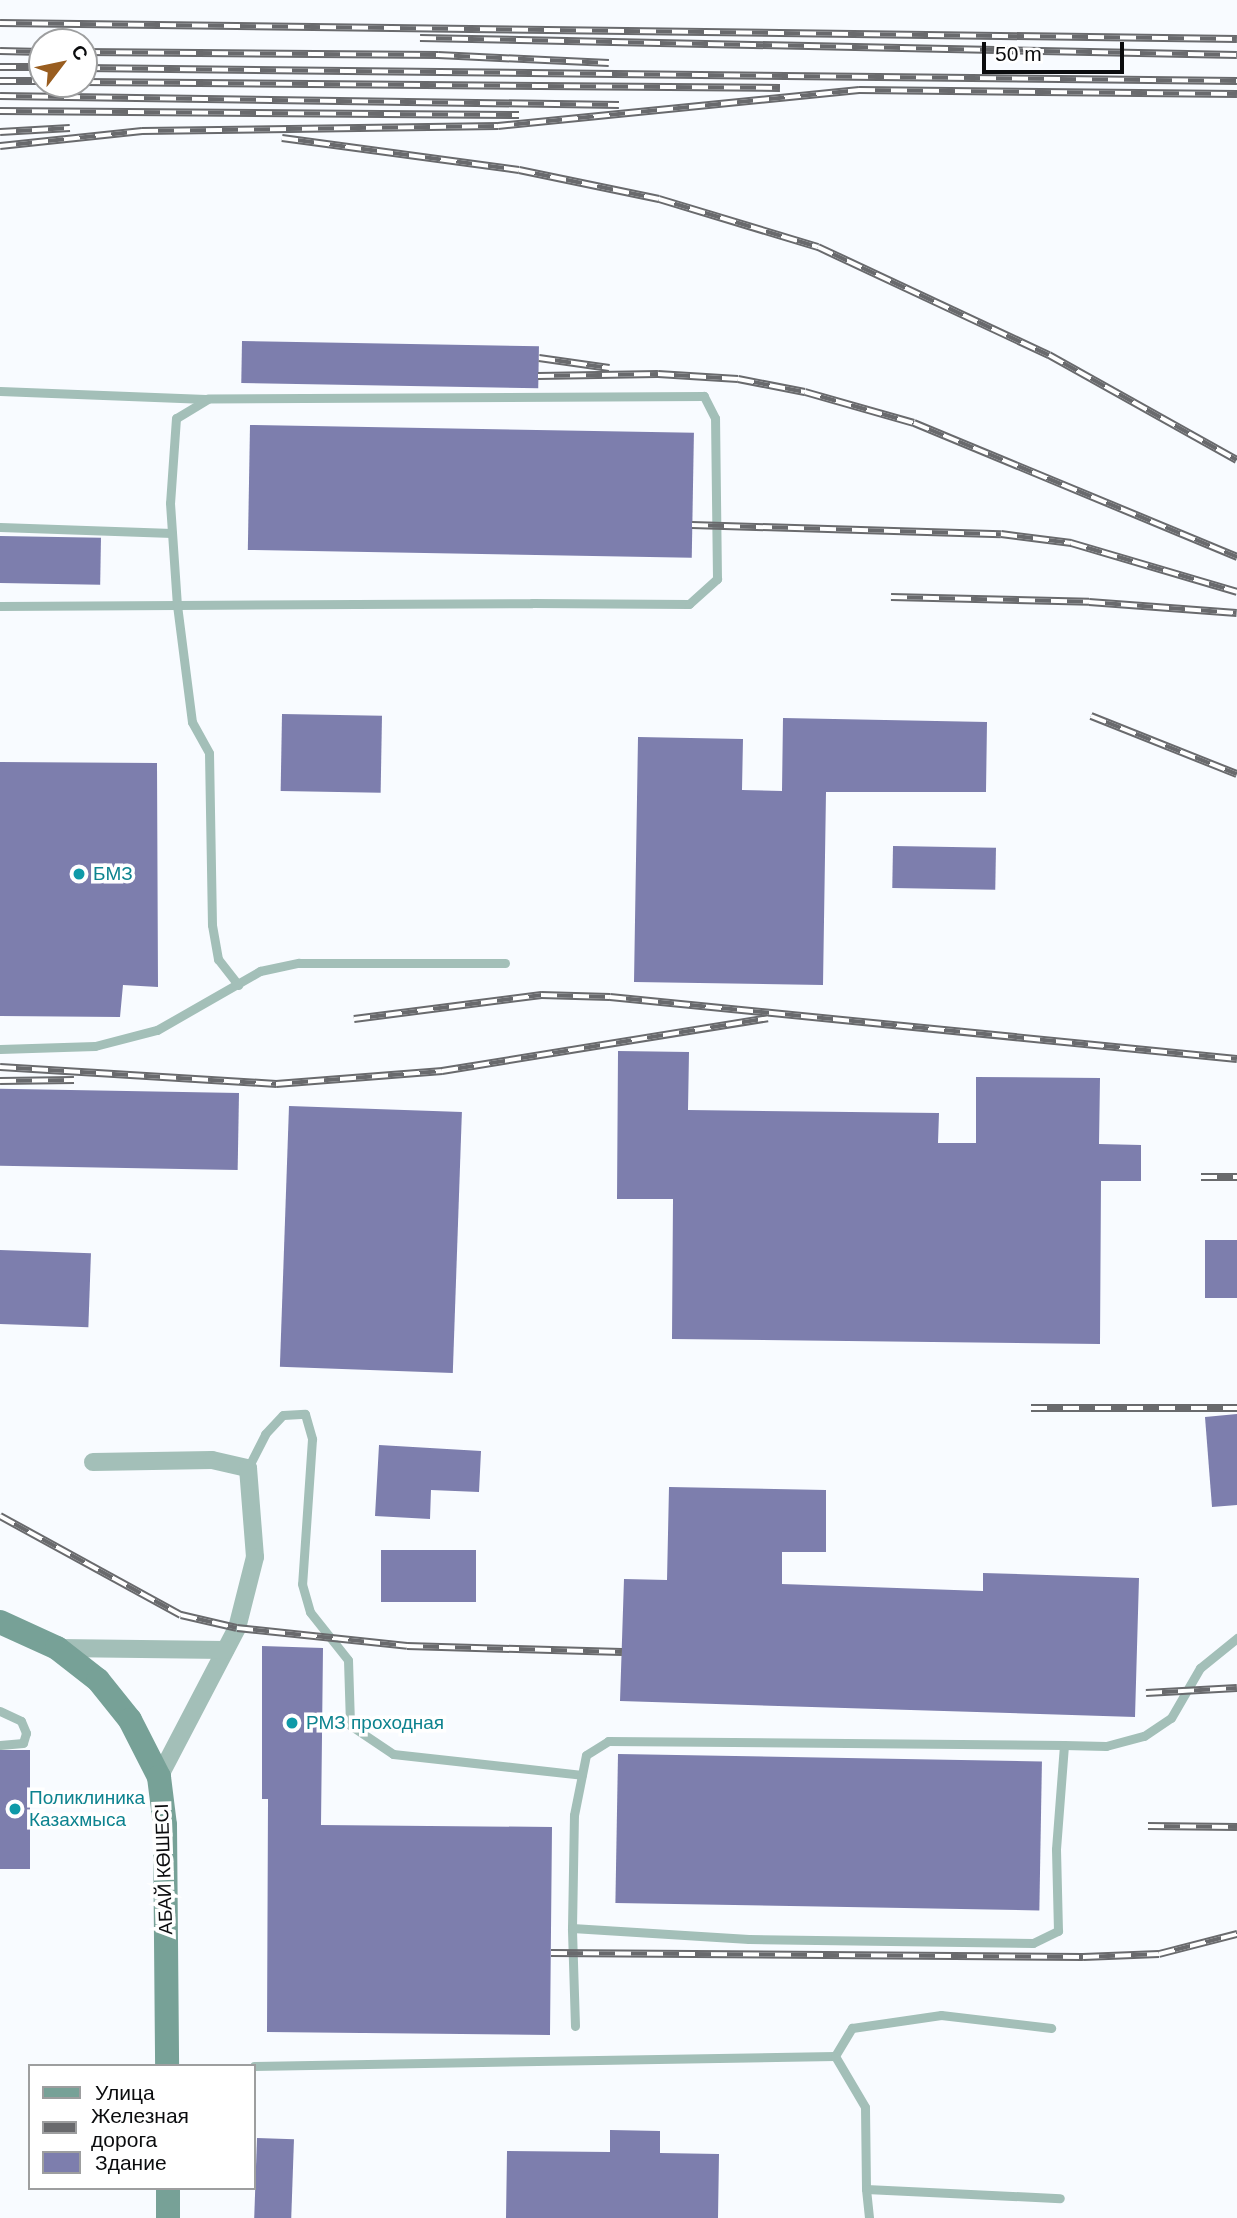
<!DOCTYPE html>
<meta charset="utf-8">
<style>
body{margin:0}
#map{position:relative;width:1237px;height:2218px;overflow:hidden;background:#f8fbff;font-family:Arial,sans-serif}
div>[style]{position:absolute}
.building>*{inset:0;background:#7d7ead;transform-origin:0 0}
.lane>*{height:9px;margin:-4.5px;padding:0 4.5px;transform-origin:4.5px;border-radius:4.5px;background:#a3bfb8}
.street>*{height:18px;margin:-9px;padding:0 9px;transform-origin:9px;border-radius:9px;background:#a3bfb8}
.secondary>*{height:24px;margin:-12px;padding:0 12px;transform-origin:12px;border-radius:12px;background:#77a197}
.rail>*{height:8px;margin-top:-4px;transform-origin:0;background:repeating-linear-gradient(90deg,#fff 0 16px,#696a6d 0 32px);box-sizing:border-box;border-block:2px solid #696a6d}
.dots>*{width:19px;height:19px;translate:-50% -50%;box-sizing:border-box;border:4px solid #fff;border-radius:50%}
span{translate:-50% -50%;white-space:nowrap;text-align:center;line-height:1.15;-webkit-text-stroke:7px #fff;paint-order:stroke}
.culture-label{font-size:19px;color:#0d838f}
.left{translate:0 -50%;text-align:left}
.street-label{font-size:19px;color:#0b0c0e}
.legend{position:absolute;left:28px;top:2064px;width:228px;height:126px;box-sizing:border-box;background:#fff;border:2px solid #9d9e9f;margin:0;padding:9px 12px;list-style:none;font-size:21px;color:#0b0c0e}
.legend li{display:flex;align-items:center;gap:14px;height:35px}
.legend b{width:35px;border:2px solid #9d9e9f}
.north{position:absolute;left:28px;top:28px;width:70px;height:70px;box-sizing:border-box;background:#fff;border:2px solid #9d9e9f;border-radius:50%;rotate:58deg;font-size:19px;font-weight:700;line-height:28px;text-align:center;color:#0b0c0e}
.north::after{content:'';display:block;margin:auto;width:24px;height:32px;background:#995d1f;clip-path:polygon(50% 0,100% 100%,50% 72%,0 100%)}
.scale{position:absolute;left:982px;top:42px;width:142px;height:32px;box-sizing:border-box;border:4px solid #0b0c0e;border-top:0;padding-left:9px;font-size:21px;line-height:24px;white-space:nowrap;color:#0b0c0e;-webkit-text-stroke:5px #fff;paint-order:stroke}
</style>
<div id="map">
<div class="building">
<div style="left:242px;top:341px;width:297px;height:42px;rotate:1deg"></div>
<div style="left:250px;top:425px;width:444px;height:125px;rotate:1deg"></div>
<div style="left:0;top:536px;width:101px;height:47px;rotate:1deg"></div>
<div style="left:282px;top:714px;width:100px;height:77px;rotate:1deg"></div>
<div style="clip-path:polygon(783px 718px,987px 722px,986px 792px,826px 792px,823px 985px,634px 982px,638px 737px,743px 739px,742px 790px,782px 791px)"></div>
<div style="clip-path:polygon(0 762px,157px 763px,158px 987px,123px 985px,120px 1017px,0 1016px)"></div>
<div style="left:893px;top:846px;width:103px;height:42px;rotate:1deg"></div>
<div style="clip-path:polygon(618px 1051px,689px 1052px,688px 1110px,939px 1113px,938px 1143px,976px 1143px,976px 1077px,1100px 1078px,1099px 1144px,1141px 1145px,1141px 1181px,1101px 1181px,1100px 1344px,672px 1339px,673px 1199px,617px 1199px)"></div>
<div style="left:239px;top:1093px;width:77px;height:239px;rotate:91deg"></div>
<div style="left:289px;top:1106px;width:173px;height:261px;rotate:2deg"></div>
<div style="left:1205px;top:1240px;width:32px;height:58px"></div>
<div style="left:0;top:1250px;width:91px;height:74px;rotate:2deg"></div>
<div style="clip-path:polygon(1237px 1414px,1237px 1505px,1212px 1507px,1205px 1417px)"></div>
<div style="clip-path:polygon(379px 1445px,481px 1451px,479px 1492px,431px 1490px,430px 1519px,375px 1516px)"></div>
<div style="clip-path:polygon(669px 1487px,826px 1490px,826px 1552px,782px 1552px,782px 1584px,983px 1591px,983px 1573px,1139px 1578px,1135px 1717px,620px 1701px,624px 1579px,667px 1580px)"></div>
<div style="left:381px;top:1550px;width:95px;height:52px"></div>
<div style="clip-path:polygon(262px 1646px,323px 1648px,321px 1825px,552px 1827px,550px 2035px,267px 2032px,268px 1799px,262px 1799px)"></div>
<div style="left:30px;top:1750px;width:119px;height:30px;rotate:90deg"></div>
<div style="left:618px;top:1754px;width:424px;height:149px;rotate:1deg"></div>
<div style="clip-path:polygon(610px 2130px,660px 2131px,660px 2153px,719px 2154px,718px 2218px,506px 2218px,507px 2151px,610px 2152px)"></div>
<div style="left:257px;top:2138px;width:37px;height:80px;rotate:2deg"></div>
</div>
<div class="lane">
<div style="left:0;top:391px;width:206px;rotate:2.2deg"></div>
<div style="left:0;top:527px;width:172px;rotate:2deg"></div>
<div style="left:0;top:606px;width:177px;rotate:-0.3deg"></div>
<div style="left:177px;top:605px;width:355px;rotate:-0.3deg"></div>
<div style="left:532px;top:603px;width:157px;rotate:0.4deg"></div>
<div style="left:689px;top:604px;width:38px;rotate:-42deg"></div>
<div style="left:717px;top:579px;width:161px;rotate:-90.7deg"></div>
<div style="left:715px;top:418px;width:25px;rotate:-117deg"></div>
<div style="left:704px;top:396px;width:496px;rotate:179.7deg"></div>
<div style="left:208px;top:399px;width:37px;rotate:149deg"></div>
<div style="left:176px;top:418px;width:85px;rotate:94deg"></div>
<div style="left:170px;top:503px;width:102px;rotate:86.1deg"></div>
<div style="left:177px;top:605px;width:118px;rotate:82.7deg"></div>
<div style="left:192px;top:722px;width:35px;rotate:61deg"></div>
<div style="left:209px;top:753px;width:172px;rotate:89deg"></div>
<div style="left:212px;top:925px;width:35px;rotate:80deg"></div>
<div style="left:218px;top:959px;width:33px;rotate:52deg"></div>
<div style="left:0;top:1049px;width:95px;rotate:-1.8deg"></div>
<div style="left:95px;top:1046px;width:64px;rotate:-14.5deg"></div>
<div style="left:157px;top:1030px;width:119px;rotate:-29.8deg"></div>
<div style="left:260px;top:971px;width:40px;rotate:-12deg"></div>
<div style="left:299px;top:963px;width:206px"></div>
<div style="left:248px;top:1468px;width:38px;rotate:-63deg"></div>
<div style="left:265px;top:1434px;width:26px;rotate:-47deg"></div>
<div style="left:283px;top:1415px;width:22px;rotate:-3deg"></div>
<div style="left:305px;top:1414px;width:26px;rotate:74deg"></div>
<div style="left:312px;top:1439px;width:145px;rotate:93.9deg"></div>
<div style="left:302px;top:1584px;width:29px;rotate:74deg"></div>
<div style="left:310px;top:1612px;width:61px;rotate:51.6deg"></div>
<div style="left:348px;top:1660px;width:65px;rotate:88.2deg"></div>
<div style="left:350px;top:1725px;width:52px;rotate:34deg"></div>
<div style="left:393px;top:1754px;width:190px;rotate:6.3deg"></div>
<div style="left:0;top:1711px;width:23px;rotate:25deg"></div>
<div style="left:21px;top:1721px;width:13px;rotate:67deg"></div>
<div style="left:26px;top:1733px;width:10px;rotate:107deg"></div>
<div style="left:23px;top:1743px;width:23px;rotate:175deg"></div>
<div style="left:572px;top:1928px;width:113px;rotate:-89deg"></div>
<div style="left:574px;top:1815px;width:61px;rotate:-78.7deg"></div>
<div style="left:586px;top:1755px;width:26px;rotate:-32deg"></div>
<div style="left:608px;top:1741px;width:456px;rotate:0.5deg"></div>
<div style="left:575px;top:2026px;width:98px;rotate:-91.8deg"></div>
<div style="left:572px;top:1928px;width:177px;rotate:3.6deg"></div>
<div style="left:749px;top:1939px;width:284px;rotate:0.8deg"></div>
<div style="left:1033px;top:1943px;width:28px;rotate:-26deg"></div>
<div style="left:1058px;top:1931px;width:82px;rotate:-91.4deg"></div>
<div style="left:1056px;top:1849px;width:104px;rotate:-85.6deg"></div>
<div style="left:1064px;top:1745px;width:42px;rotate:1.4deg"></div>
<div style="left:1106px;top:1746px;width:39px;rotate:-15deg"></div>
<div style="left:1144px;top:1736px;width:32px;rotate:-34deg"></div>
<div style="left:1171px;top:1718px;width:58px;rotate:-59.9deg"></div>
<div style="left:1200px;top:1668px;width:48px;rotate:-39deg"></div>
<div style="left:835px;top:2056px;width:33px;rotate:-59deg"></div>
<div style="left:852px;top:2028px;width:90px;rotate:-8.3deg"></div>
<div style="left:941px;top:2015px;width:111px;rotate:6.7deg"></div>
<div style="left:254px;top:2066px;width:581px;rotate:-0.99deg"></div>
<div style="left:835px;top:2056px;width:59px;rotate:59.5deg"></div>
<div style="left:865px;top:2107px;width:82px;rotate:89.3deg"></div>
<div style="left:866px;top:2189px;width:194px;rotate:2.7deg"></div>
<div style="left:866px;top:2189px;width:29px;rotate:84deg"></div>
</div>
<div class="street">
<div style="left:93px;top:1462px;width:119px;rotate:-1deg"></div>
<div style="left:212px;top:1460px;width:37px;rotate:13deg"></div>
<div style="left:248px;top:1468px;width:89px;rotate:85.5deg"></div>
<div style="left:255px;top:1557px;width:73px;rotate:104.2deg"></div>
<div style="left:237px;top:1628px;width:168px;rotate:117.6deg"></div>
<div style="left:57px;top:1648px;width:168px;rotate:0.7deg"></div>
</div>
<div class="secondary">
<div style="left:0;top:1622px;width:63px;rotate:24.5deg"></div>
<div style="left:57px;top:1648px;width:52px;rotate:38deg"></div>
<div style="left:98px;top:1680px;width:51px;rotate:51.3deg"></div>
<div style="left:130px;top:1720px;width:64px;rotate:63deg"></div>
<div style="left:159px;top:1777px;width:48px;rotate:82.9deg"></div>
<div style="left:165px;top:1825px;width:241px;rotate:89.5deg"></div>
<div style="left:168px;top:2188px;width:30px;rotate:90deg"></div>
</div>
<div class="rail">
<div style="left:0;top:23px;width:1237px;rotate:0.74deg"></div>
<div style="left:420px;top:38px;width:817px;rotate:1.19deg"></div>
<div style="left:0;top:51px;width:42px;rotate:1.4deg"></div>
<div style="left:84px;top:52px;width:354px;rotate:0.5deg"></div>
<div style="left:438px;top:55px;width:171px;rotate:2.7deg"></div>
<div style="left:0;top:67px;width:42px"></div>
<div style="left:84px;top:68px;width:1153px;rotate:0.65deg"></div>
<div style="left:0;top:81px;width:42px"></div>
<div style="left:84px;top:82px;width:696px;rotate:0.49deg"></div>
<div style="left:0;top:96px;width:619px;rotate:0.83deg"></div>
<div style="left:0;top:111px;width:519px;rotate:0.44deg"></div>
<div style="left:0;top:132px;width:70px;rotate:-3.3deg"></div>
<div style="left:282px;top:138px;width:239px;rotate:7.7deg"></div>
<div style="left:519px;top:170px;width:143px;rotate:11.7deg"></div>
<div style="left:659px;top:199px;width:166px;rotate:16.8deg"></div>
<div style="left:818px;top:247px;width:255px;rotate:25.1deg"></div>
<div style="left:1049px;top:355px;width:215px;rotate:29.2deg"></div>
<div style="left:0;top:146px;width:143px;rotate:-6deg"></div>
<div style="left:142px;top:131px;width:356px;rotate:-0.8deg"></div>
<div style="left:498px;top:126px;width:363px;rotate:-5.7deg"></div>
<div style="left:859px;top:90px;width:378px;rotate:0.6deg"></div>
<div style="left:539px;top:358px;width:71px;rotate:8.1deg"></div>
<div style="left:538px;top:376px;width:120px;rotate:-1deg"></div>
<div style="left:658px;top:374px;width:80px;rotate:3.6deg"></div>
<div style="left:738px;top:379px;width:68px;rotate:11deg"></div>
<div style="left:805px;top:392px;width:113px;rotate:15.9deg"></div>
<div style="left:914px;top:423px;width:350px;rotate:22.5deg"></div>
<div style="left:692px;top:525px;width:309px;rotate:1.7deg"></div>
<div style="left:1001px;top:534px;width:71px;rotate:7.3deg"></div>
<div style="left:1071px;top:543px;width:173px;rotate:16.4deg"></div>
<div style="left:891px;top:597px;width:198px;rotate:1.4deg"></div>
<div style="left:1089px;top:602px;width:148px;rotate:4.3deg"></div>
<div style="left:1091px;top:716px;width:157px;rotate:21.7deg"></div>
<div style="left:354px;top:1019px;width:189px;rotate:-7.3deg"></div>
<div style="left:541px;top:995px;width:69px;rotate:1.7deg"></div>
<div style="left:610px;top:997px;width:630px;rotate:5.65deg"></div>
<div style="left:0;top:1067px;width:277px;rotate:3.5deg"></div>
<div style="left:276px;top:1084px;width:167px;rotate:-4.5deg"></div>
<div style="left:442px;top:1071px;width:330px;rotate:-9.2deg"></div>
<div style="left:0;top:1081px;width:74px;rotate:-0.8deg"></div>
<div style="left:1201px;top:1177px;width:36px"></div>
<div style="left:1031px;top:1408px;width:206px"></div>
<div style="left:0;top:1516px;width:206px;rotate:28.7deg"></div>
<div style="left:181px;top:1615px;width:57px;rotate:13.1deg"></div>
<div style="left:237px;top:1628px;width:171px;rotate:6deg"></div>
<div style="left:407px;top:1646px;width:215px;rotate:1.6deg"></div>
<div style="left:1146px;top:1693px;width:91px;rotate:-3.1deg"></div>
<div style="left:1148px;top:1826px;width:89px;rotate:0.6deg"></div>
<div style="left:551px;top:1953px;width:532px;rotate:0.43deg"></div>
<div style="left:1083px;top:1957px;width:76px;rotate:-2.3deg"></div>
<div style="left:1159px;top:1954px;width:81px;rotate:-14.4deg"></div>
</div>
<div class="dots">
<div style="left:79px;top:874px;background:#0f9aa8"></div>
<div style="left:292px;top:1723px;background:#0f9aa8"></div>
<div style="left:15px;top:1809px;background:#0f9aa8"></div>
</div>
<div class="culture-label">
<span class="left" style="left:93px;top:874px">БМЗ</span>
<span class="left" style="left:306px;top:1723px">РМЗ проходная</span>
<span class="left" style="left:29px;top:1809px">Поликлиника<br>Казахмыса</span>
</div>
<div class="street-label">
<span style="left:164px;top:1869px;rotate:-92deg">АБАЙ КӨШЕСІ</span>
</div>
<ul class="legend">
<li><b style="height:9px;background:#77a197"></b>Улица</li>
<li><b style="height:9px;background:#696a6d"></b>Железная дорога</li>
<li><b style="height:19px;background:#7d7ead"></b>Здание</li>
</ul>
<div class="north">С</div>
<div class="scale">50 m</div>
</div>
